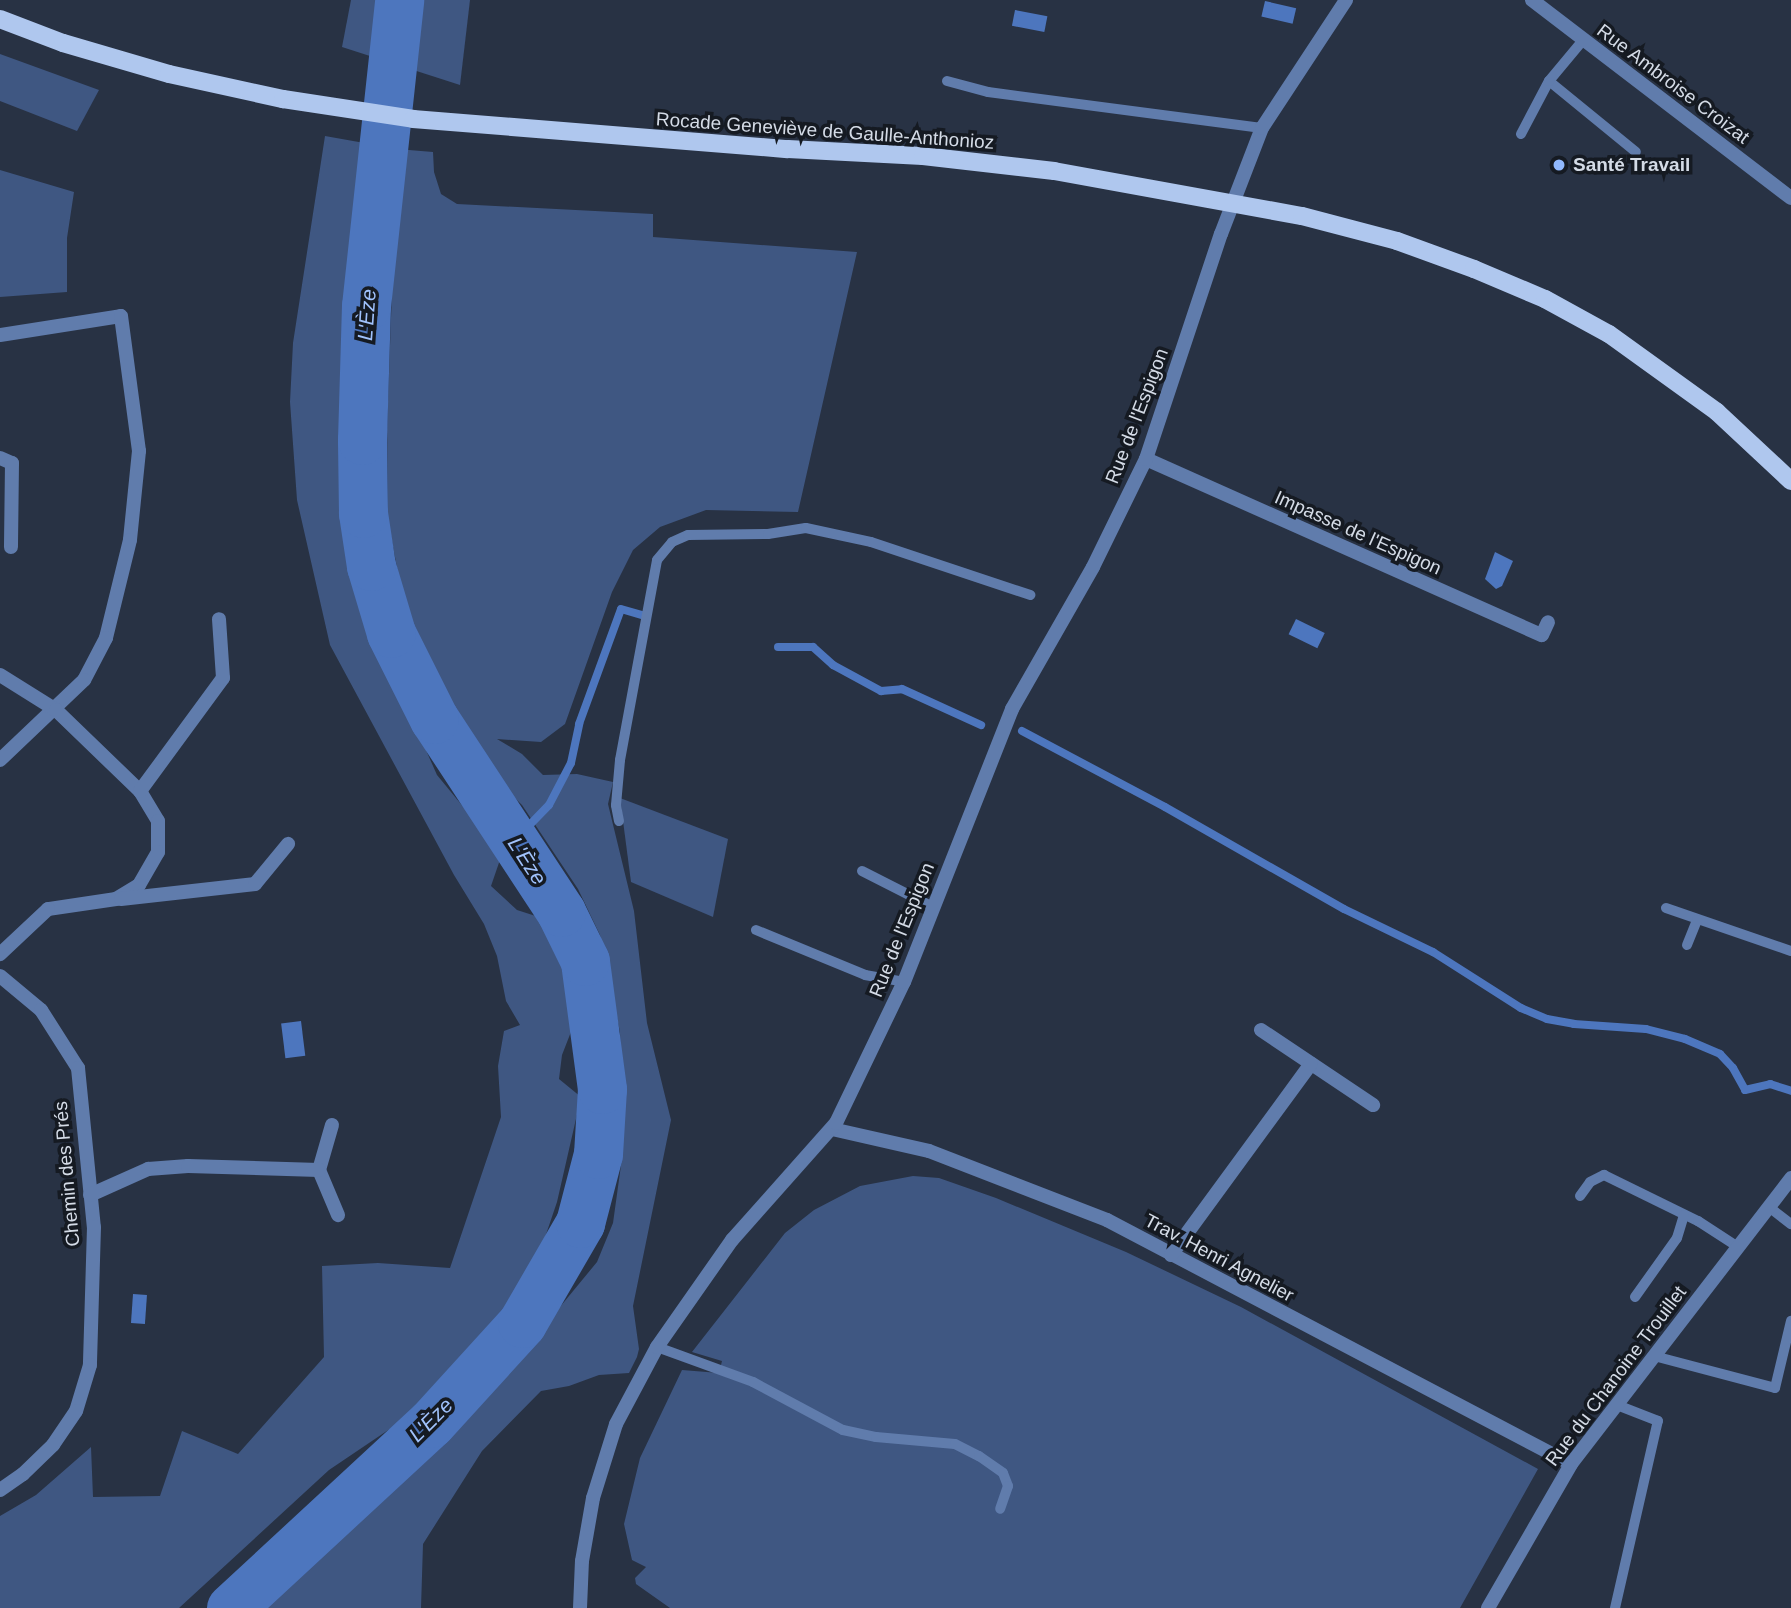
<!DOCTYPE html>
<meta charset="utf-8">
<style>
body{margin:0}
#map{position:relative;width:1791px;height:1608px;overflow:hidden;background:#283244;font-family:Arial,sans-serif}
div>[style]{position:absolute}
.green>*{inset:0;background:#3f5782}
.water>*{inset:0;background:#4d76be;transform-origin:0 0}
.stream>*{height:8px;margin:-4px;padding:0 4px;transform-origin:4px;border-radius:4px;background:#4d76be}
.river>*{height:49px;margin:-24.5px;padding:0 24.5px;transform-origin:24.5px;border-radius:24.5px;background:#4d76be}
.service>*{height:10px;margin:-5px;padding:0 5px;transform-origin:5px;border-radius:5px;background:#607cac}
.minor>*{height:14px;margin:-7px;padding:0 7px;transform-origin:7px;border-radius:7px;background:#607cac}
.primary>*{height:18px;margin:-9px;padding:0 9px;transform-origin:9px;border-radius:9px;background:#afc7ee}
.dots>*{width:19px;height:19px;translate:-50% -50%;box-sizing:border-box;border:4px solid #151a22;border-radius:50%}
span{translate:-50% -50%;white-space:nowrap;text-align:center;line-height:1.15;-webkit-text-stroke:7px #151a22;paint-order:stroke}
.street-label{font-size:19px;color:#d4dbe6}
.poi-label{font-size:19px;color:#d4dbe6;font-weight:700}
.left{translate:0 -50%;text-align:left}
.water-label{font-size:21px;color:#a0c2fc;font-style:italic}
</style>
<div id="map">
<div class="green">
<div style="clip-path:polygon(351px 0,470px 0,460px 85px,342px 47px)"></div>
<div style="clip-path:polygon(0 54px,99px 90px,77px 131px,0 101px)"></div>
<div style="clip-path:polygon(325px 136px,370px 144px,347px 441px,351px 543px,383px 653px,437px 775px,502px 854px,491px 886px,517px 910px,545px 919px,573px 963px,576px 1019px,562px 1055px,559px 1079px,581px 1097px,557px 1202px,538px 1258px,501px 1324px,406px 1418px,329px 1470px,179px 1608px,0 1608px,0 1516px,36px 1495px,91px 1447px,93px 1497px,160px 1496px,182px 1431px,238px 1454px,324px 1357px,322px 1266px,378px 1263px,450px 1268px,501px 1117px,498px 1066px,504px 1031px,520px 1025px,506px 1001px,497px 956px,484px 924px,454px 875px,330px 645px,297px 500px,290px 402px,293px 343px)"></div>
<div style="clip-path:polygon(397px 149px,433px 152px,434px 172px,441px 194px,457px 204px,653px 214px,653px 237px,857px 252px,798px 512px,706px 510px,660px 527px,633px 550px,612px 592px,565px 724px,541px 742px,497px 739px,522px 754px,543px 775px,577px 774px,613px 782px,608px 804px,634px 911px,647px 1023px,671px 1120px,633px 1306px,639px 1349px,637px 1357px,629px 1373px,599px 1375px,569px 1386px,541px 1391px,482px 1451px,423px 1544px,421px 1608px,261px 1608px,494px 1387px,597px 1262px,613px 1223px,622px 1158px,620px 1032px,600px 935px,578px 889px,522px 805px,459px 743px,444px 722px,424px 683px,406px 615px,388px 520px,387px 430px)"></div>
<div style="clip-path:polygon(0 170px,74px 192px,67px 238px,67px 292px,0 297px)"></div>
<div style="clip-path:polygon(620px 798px,728px 839px,713px 917px,631px 882px)"></div>
<div style="clip-path:polygon(913px 1176px,939px 1178px,996px 1198px,1126px 1252px,1241px 1307px,1538px 1469px,1460px 1608px,670px 1608px,636px 1584px,635px 1578px,646px 1567px,632px 1560px,624px 1524px,640px 1458px,682px 1370px,719px 1373px,722px 1361px,692px 1352px,785px 1233px,814px 1210px,860px 1186px)"></div>
</div>
<div class="water">
<div style="left:1265px;top:1px;width:32px;height:16px;rotate:13deg"></div>
<div style="left:1015px;top:10px;width:33px;height:16px;rotate:11deg"></div>
<div style="clip-path:polygon(1495px 552px,1513px 561px,1502px 586px,1496px 589px,1485px 579px)"></div>
<div style="left:1296px;top:619px;width:32px;height:17px;rotate:26deg"></div>
<div style="left:301px;top:1021px;width:35px;height:20px;rotate:83deg"></div>
<div style="left:133px;top:1294px;width:14px;height:29px;rotate:4deg"></div>
</div>
<div class="stream">
<div style="left:778px;top:647px;width:35px"></div>
<div style="left:813px;top:647px;width:27px;rotate:42deg"></div>
<div style="left:833px;top:665px;width:55px;rotate:28.4deg"></div>
<div style="left:881px;top:691px;width:21px;rotate:-5deg"></div>
<div style="left:902px;top:689px;width:87px;rotate:24.5deg"></div>
<div style="left:1022px;top:731px;width:162px;rotate:28deg"></div>
<div style="left:1165px;top:807px;width:206px;rotate:29.7deg"></div>
<div style="left:1344px;top:909px;width:99px;rotate:25.8deg"></div>
<div style="left:1433px;top:952px;width:104px;rotate:32.5deg"></div>
<div style="left:1521px;top:1008px;width:28px;rotate:23deg"></div>
<div style="left:1547px;top:1019px;width:27px;rotate:10deg"></div>
<div style="left:1574px;top:1024px;width:72px;rotate:4deg"></div>
<div style="left:1646px;top:1029px;width:40px;rotate:14.4deg"></div>
<div style="left:1685px;top:1039px;width:38px;rotate:23deg"></div>
<div style="left:1720px;top:1054px;width:19px;rotate:47deg"></div>
<div style="left:1733px;top:1068px;width:25px;rotate:61deg"></div>
<div style="left:1745px;top:1090px;width:26px;rotate:-13deg"></div>
<div style="left:1770px;top:1084px;width:22px;rotate:18deg"></div>
<div style="left:514px;top:841px;width:50px;rotate:-45.8deg"></div>
<div style="left:549px;top:805px;width:47px;rotate:-62.4deg"></div>
<div style="left:571px;top:763px;width:40px;rotate:-78deg"></div>
<div style="left:579px;top:724px;width:122px;rotate:-69.9deg"></div>
<div style="left:621px;top:609px;width:22px;rotate:16deg"></div>
</div>
<div class="river">
<div style="left:231px;top:1608px;width:272px;rotate:-42.8deg"></div>
<div style="left:431px;top:1423px;width:135px;rotate:-47.7deg"></div>
<div style="left:522px;top:1323px;width:116px;rotate:-59.9deg"></div>
<div style="left:580px;top:1223px;width:71px;rotate:-75.4deg"></div>
<div style="left:598px;top:1154px;width:65px;rotate:-86.5deg"></div>
<div style="left:602px;top:1089px;width:129px;rotate:-97.6deg"></div>
<div style="left:585px;top:961px;width:55px;rotate:-116.1deg"></div>
<div style="left:561px;top:912px;width:231px;rotate:-123.3deg"></div>
<div style="left:434px;top:719px;width:96px;rotate:-116.6deg"></div>
<div style="left:391px;top:633px;width:70px;rotate:-106.6deg"></div>
<div style="left:371px;top:566px;width:54px;rotate:-98.6deg"></div>
<div style="left:363px;top:513px;width:73px;rotate:-90.8deg"></div>
<div style="left:362px;top:440px;width:134px;rotate:-88.3deg"></div>
<div style="left:366px;top:306px;width:308px;rotate:-83.8deg"></div>
</div>
<div class="service">
<div style="left:947px;top:81px;width:42px;rotate:15deg"></div>
<div style="left:988px;top:92px;width:276px;rotate:7.5deg"></div>
<div style="left:1549px;top:81px;width:112px;rotate:39.2deg"></div>
<div style="left:1521px;top:134px;width:60px;rotate:-62.2deg"></div>
<div style="left:1549px;top:81px;width:55px;rotate:-50.2deg"></div>
<div style="left:619px;top:821px;width:16px;rotate:-101deg"></div>
<div style="left:616px;top:805px;width:45px;rotate:-84.9deg"></div>
<div style="left:620px;top:760px;width:203px;rotate:-79.5deg"></div>
<div style="left:657px;top:560px;width:23px;rotate:-50deg"></div>
<div style="left:672px;top:542px;width:17px;rotate:-24deg"></div>
<div style="left:688px;top:535px;width:80px;rotate:-0.7deg"></div>
<div style="left:768px;top:534px;width:38px;rotate:-9deg"></div>
<div style="left:806px;top:528px;width:66px;rotate:12.2deg"></div>
<div style="left:871px;top:542px;width:168px;rotate:18.4deg"></div>
<div style="left:862px;top:871px;width:80px;rotate:26.9deg"></div>
<div style="left:1666px;top:908px;width:132px;rotate:19deg"></div>
<div style="left:756px;top:930px;width:118px;rotate:22.4deg"></div>
<div style="left:865px;top:975px;width:40px;rotate:10deg"></div>
<div style="left:1687px;top:945px;width:27px;rotate:-68deg"></div>
<div style="left:1580px;top:1196px;width:17px;rotate:-54deg"></div>
<div style="left:1590px;top:1182px;width:16px;rotate:-27deg"></div>
<div style="left:1604px;top:1175px;width:105px;rotate:26.1deg"></div>
<div style="left:1698px;top:1221px;width:48px;rotate:33deg"></div>
<div style="left:1769px;top:1207px;width:28px;rotate:38deg"></div>
<div style="left:1635px;top:1297px;width:72px;rotate:-54.6deg"></div>
<div style="left:1677px;top:1238px;width:24px;rotate:-73deg"></div>
<div style="left:657px;top:1347px;width:102px;rotate:20deg"></div>
<div style="left:753px;top:1382px;width:102px;rotate:28.1deg"></div>
<div style="left:843px;top:1430px;width:34px;rotate:12deg"></div>
<div style="left:876px;top:1437px;width:79px;rotate:5.1deg"></div>
<div style="left:955px;top:1444px;width:27px;rotate:27deg"></div>
<div style="left:979px;top:1456px;width:29px;rotate:35deg"></div>
<div style="left:1003px;top:1473px;width:14px;rotate:69deg"></div>
<div style="left:1008px;top:1486px;width:24px;rotate:109deg"></div>
<div style="left:1654px;top:1356px;width:125px;rotate:14.8deg"></div>
<div style="left:1775px;top:1388px;width:69px;rotate:-76.6deg"></div>
<div style="left:1615px;top:1608px;width:192px;rotate:-77.1deg"></div>
<div style="left:1658px;top:1421px;width:44px;rotate:-158.7deg"></div>
</div>
<div class="minor">
<div style="left:1532px;top:0;width:326px;rotate:37.4deg"></div>
<div style="left:0;top:335px;width:122px;rotate:-8.9deg"></div>
<div style="left:121px;top:316px;width:136px;rotate:82.4deg"></div>
<div style="left:139px;top:451px;width:89px;rotate:95.8deg"></div>
<div style="left:130px;top:540px;width:101px;rotate:103.8deg"></div>
<div style="left:106px;top:638px;width:47px;rotate:117.6deg"></div>
<div style="left:84px;top:680px;width:116px;rotate:136.4deg"></div>
<div style="left:0;top:458px;width:13px;rotate:23deg"></div>
<div style="left:12px;top:463px;width:84px;rotate:90.7deg"></div>
<div style="left:1146px;top:459px;width:433px;rotate:24deg"></div>
<div style="left:1542px;top:635px;width:14px;rotate:-65deg"></div>
<div style="left:0;top:675px;width:66px;rotate:32deg"></div>
<div style="left:56px;top:710px;width:117px;rotate:44deg"></div>
<div style="left:140px;top:791px;width:35px;rotate:59deg"></div>
<div style="left:158px;top:821px;width:31px;rotate:90deg"></div>
<div style="left:158px;top:852px;width:38px;rotate:120deg"></div>
<div style="left:139px;top:885px;width:27px;rotate:149deg"></div>
<div style="left:116px;top:899px;width:69px;rotate:171.6deg"></div>
<div style="left:48px;top:909px;width:66px;rotate:136.8deg"></div>
<div style="left:140px;top:791px;width:140px;rotate:-53.7deg"></div>
<div style="left:223px;top:678px;width:59px;rotate:-93.9deg"></div>
<div style="left:121px;top:899px;width:135px;rotate:-6.4deg"></div>
<div style="left:255px;top:884px;width:52px;rotate:-50.5deg"></div>
<div style="left:0;top:976px;width:53px;rotate:39.7deg"></div>
<div style="left:41px;top:1010px;width:69px;rotate:57.5deg"></div>
<div style="left:78px;top:1068px;width:160px;rotate:84.3deg"></div>
<div style="left:94px;top:1227px;width:138px;rotate:91.7deg"></div>
<div style="left:90px;top:1365px;width:48px;rotate:106.9deg"></div>
<div style="left:76px;top:1411px;width:41px;rotate:124.1deg"></div>
<div style="left:53px;top:1445px;width:42px;rotate:136deg"></div>
<div style="left:23px;top:1474px;width:28px;rotate:145deg"></div>
<div style="left:1261px;top:1030px;width:135px;rotate:33.8deg"></div>
<div style="left:332px;top:1125px;width:47px;rotate:106.1deg"></div>
<div style="left:319px;top:1170px;width:49px;rotate:67.1deg"></div>
<div style="left:832px;top:1129px;width:99px;rotate:12.8deg"></div>
<div style="left:929px;top:1151px;width:191px;rotate:21.2deg"></div>
<div style="left:1107px;top:1220px;width:524px;rotate:27.74deg"></div>
<div style="left:90px;top:1195px;width:64px;rotate:-24.1deg"></div>
<div style="left:148px;top:1169px;width:40px;rotate:-4.3deg"></div>
<div style="left:188px;top:1166px;width:131px;rotate:1.7deg"></div>
<div style="left:1171px;top:1255px;width:237px;rotate:-53.8deg"></div>
<div style="left:580px;top:1608px;width:47px;rotate:-87.6deg"></div>
<div style="left:582px;top:1561px;width:64px;rotate:-80.1deg"></div>
<div style="left:593px;top:1498px;width:77px;rotate:-72.7deg"></div>
<div style="left:616px;top:1424px;width:87px;rotate:-62deg"></div>
<div style="left:657px;top:1347px;width:131px;rotate:-55deg"></div>
<div style="left:732px;top:1240px;width:157px;rotate:-48.4deg"></div>
<div style="left:836px;top:1123px;width:157px;rotate:-64.3deg"></div>
<div style="left:904px;top:982px;width:294px;rotate:-68.4deg"></div>
<div style="left:1012px;top:709px;width:163px;rotate:-60.3deg"></div>
<div style="left:1093px;top:567px;width:120px;rotate:-63.9deg"></div>
<div style="left:1146px;top:459px;width:237px;rotate:-71.6deg"></div>
<div style="left:1221px;top:234px;width:114px;rotate:-68.9deg"></div>
<div style="left:1262px;top:128px;width:153px;rotate:-56.7deg"></div>
<div style="left:1488px;top:1608px;width:166px;rotate:-60deg"></div>
<div style="left:1571px;top:1464px;width:361px;rotate:-52.4deg"></div>
</div>
<div class="primary">
<div style="left:0;top:19px;width:67px;rotate:20.9deg"></div>
<div style="left:63px;top:43px;width:110px;rotate:16.3deg"></div>
<div style="left:169px;top:74px;width:117px;rotate:12.4deg"></div>
<div style="left:283px;top:99px;width:132px;rotate:8.7deg"></div>
<div style="left:413px;top:119px;width:376px;rotate:4.6deg"></div>
<div style="left:788px;top:149px;width:135px;rotate:3deg"></div>
<div style="left:923px;top:156px;width:132px;rotate:6.5deg"></div>
<div style="left:1054px;top:171px;width:252px;rotate:10.3deg"></div>
<div style="left:1302px;top:216px;width:98px;rotate:14.7deg"></div>
<div style="left:1397px;top:241px;width:82px;rotate:20deg"></div>
<div style="left:1474px;top:269px;width:77px;rotate:22.9deg"></div>
<div style="left:1545px;top:299px;width:73px;rotate:28.7deg"></div>
<div style="left:1609px;top:334px;width:133px;rotate:35.8deg"></div>
<div style="left:1717px;top:412px;width:101px;rotate:43deg"></div>
</div>
<div class="dots">
<div style="left:1559px;top:165px;background:#90b8fd"></div>
</div>
<div class="street-label">
<span style="left:1673px;top:84px;rotate:37deg">Rue Ambroise Croizat</span>
<span style="left:825px;top:131px;rotate:4deg">Rocade Geneviève de Gaulle-Anthonioz</span>
<span style="left:1137px;top:416px;rotate:-69deg">Rue de l'Espigon</span>
<span style="left:1358px;top:533px;rotate:24deg">Impasse de l'Espigon</span>
<span style="left:902px;top:930px;rotate:-68deg">Rue de l'Espigon</span>
<span style="left:67px;top:1174px;rotate:-95deg">Chemin des Prés</span>
<span style="left:1219px;top:1258px;rotate:28deg">Trav. Henri Agnelier</span>
<span style="left:1616px;top:1376px;rotate:-53deg">Rue du Chanoine Trouillet</span>
</div>
<div class="poi-label">
<span class="left" style="left:1573px;top:165px">Santé Travail</span>
</div>
<div class="water-label">
<span style="left:367px;top:315px;rotate:-86deg">L'Èze</span>
<span style="left:527px;top:861px;rotate:57deg">L'Èze</span>
<span style="left:431px;top:1420px;rotate:-45deg">L'Èze</span>
</div>
</div>
